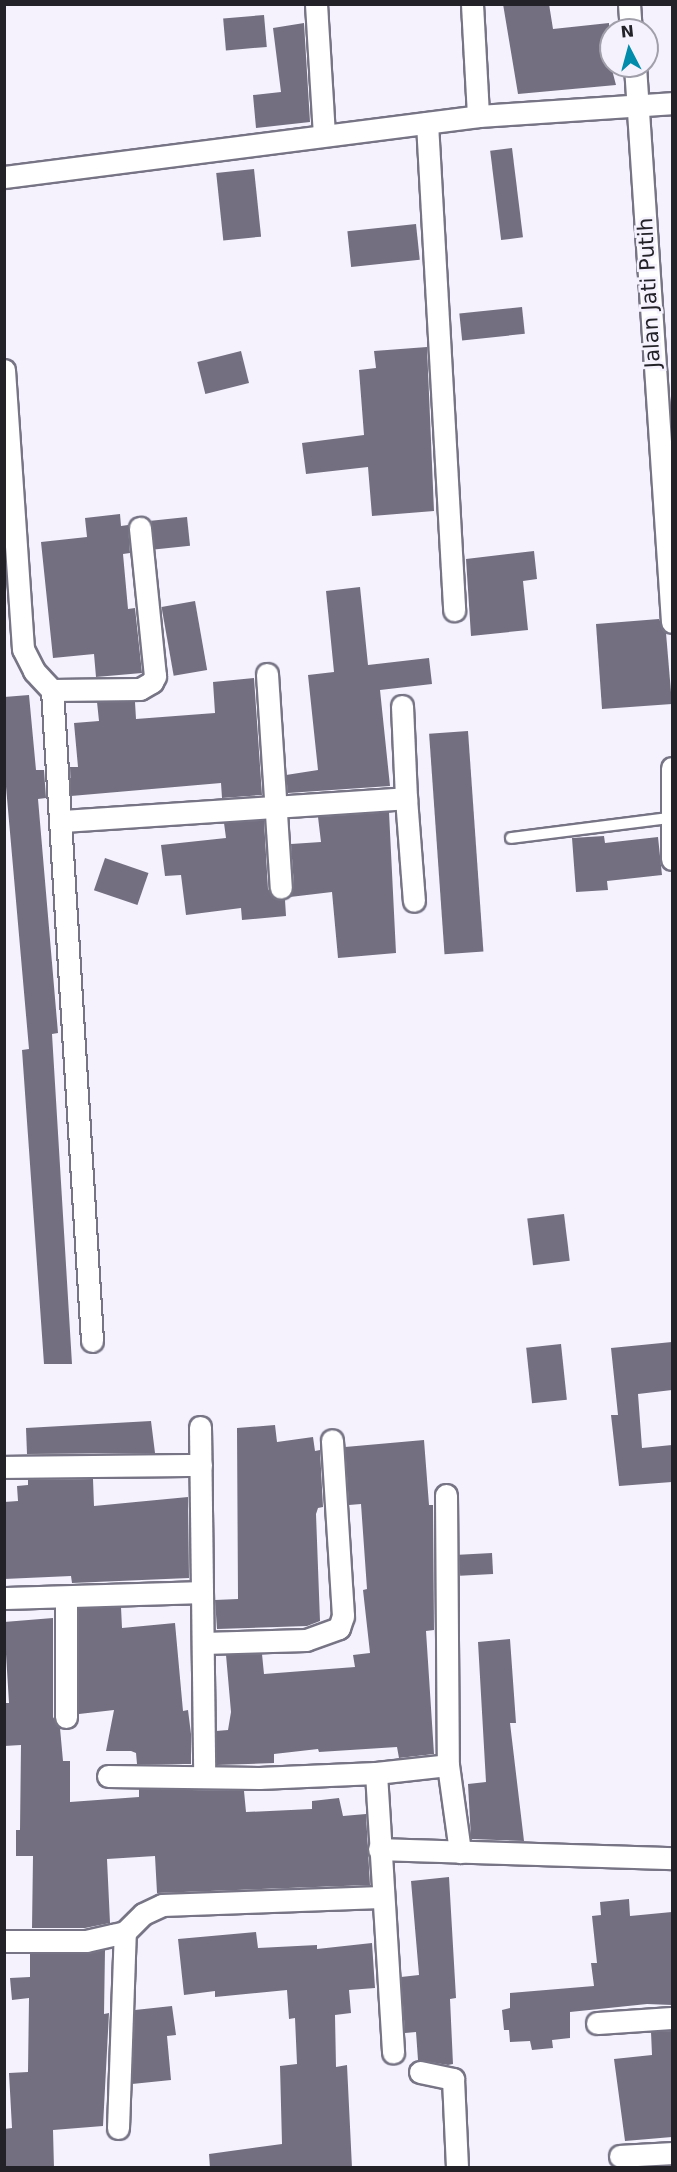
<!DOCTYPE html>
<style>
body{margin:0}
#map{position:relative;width:677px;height:2172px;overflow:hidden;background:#f5f2fe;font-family:"DejaVu Sans",sans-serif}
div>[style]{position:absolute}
.building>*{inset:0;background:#736f80;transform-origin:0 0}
.roads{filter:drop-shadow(2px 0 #777485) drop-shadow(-2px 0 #777485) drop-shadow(0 2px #777485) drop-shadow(0 -2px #777485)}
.lane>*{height:10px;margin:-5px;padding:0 5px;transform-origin:5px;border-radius:5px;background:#fff}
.street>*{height:21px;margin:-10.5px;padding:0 10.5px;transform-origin:10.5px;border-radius:10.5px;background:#fff}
span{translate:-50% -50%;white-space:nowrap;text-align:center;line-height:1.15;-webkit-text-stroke:5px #f5f2fe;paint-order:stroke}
.street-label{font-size:21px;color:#242229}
.frame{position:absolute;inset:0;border:6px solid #242229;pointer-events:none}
.north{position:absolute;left:599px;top:18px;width:60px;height:60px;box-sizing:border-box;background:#f5f2fe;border:2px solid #a19fa9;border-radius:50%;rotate:354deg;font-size:16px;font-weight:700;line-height:24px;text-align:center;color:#242229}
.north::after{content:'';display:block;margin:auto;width:21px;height:27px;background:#008caa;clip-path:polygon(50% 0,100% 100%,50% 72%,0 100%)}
</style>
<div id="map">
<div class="building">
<div style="clip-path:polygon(503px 4px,549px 4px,553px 29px,609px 23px,611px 66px,616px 85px,518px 94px)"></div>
<div style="left:264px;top:15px;width:32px;height:41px;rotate:85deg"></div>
<div style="clip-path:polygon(304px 23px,310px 122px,256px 128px,253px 95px,281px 92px,273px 28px)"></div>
<div style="left:512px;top:148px;width:90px;height:22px;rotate:83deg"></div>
<div style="left:254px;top:169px;width:68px;height:38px;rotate:84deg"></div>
<div style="left:416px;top:224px;width:36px;height:69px;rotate:84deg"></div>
<div style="left:522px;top:307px;width:27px;height:63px;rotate:84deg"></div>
<div style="clip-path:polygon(427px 347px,434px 511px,372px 516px,368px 467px,306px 474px,302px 443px,364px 435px,359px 370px,376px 368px,374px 351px)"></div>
<div style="left:241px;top:351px;width:33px;height:45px;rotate:76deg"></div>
<div style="clip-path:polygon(120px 514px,121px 526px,128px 525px,130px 553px,123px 554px,128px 609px,135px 608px,142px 673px,96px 677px,94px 654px,53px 658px,41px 542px,87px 537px,85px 518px)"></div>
<div style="left:187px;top:517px;width:29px;height:36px;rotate:84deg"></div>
<div style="clip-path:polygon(534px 551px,537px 579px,523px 581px,528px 630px,471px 636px,466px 559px)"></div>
<div style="clip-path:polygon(360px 587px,368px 665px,429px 658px,432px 684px,380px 690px,390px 786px,288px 793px,286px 775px,318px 770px,308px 675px,334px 672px,326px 591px)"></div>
<div style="left:195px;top:601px;width:70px;height:34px;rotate:80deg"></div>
<div style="clip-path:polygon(659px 619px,666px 633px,672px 704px,602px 709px,596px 624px)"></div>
<div style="clip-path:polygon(254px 678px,262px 795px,222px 798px,221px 783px,71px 796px,70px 767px,78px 767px,74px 723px,99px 721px,97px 702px,135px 702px,136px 719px,215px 713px,213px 682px)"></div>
<div style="clip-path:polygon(29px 695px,36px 770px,44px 770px,46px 798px,38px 799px,58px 1033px,52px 1034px,72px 1364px,44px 1364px,22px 1050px,29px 1049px,4px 764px,4px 697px)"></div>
<div style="left:468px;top:731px;width:221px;height:39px;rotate:86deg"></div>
<div style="clip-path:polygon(389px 812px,396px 953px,338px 958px,332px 892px,290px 897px,294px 887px,291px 844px,321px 842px,318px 817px)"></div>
<div style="clip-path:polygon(264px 820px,268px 889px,275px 899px,285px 900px,286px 916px,242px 920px,241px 908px,186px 915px,181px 875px,165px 876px,161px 845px,226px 838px,224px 823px)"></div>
<div style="clip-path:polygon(604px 836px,605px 843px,658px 837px,662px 875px,607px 881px,608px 890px,576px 892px,572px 838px)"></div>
<div style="left:105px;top:858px;width:46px;height:34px;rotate:19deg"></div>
<div style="left:564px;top:1214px;width:47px;height:37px;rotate:83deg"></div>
<div style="clip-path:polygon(672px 1342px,672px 1390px,638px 1394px,642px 1448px,672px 1445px,672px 1482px,619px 1486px,611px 1415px,618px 1415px,611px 1348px)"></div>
<div style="left:561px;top:1344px;width:56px;height:35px;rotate:84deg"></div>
<div style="clip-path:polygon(151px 1421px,155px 1453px,27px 1454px,26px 1428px)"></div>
<div style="clip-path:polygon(275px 1425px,277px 1442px,313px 1437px,315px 1451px,320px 1450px,323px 1507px,318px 1508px,316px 1514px,320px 1621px,307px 1626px,217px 1629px,215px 1600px,238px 1599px,237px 1428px)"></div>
<div style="clip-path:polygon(424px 1440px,429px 1505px,433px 1505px,434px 1630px,426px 1631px,434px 1754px,399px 1758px,397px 1747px,319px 1752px,318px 1749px,274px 1754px,274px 1763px,217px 1765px,216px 1731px,228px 1730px,231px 1712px,226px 1655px,262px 1654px,264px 1674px,355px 1667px,353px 1655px,370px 1653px,363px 1590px,367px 1589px,361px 1504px,349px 1505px,345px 1447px)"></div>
<div style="clip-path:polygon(93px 1479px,94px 1506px,188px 1497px,189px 1578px,72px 1583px,71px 1576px,4px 1579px,4px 1502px,18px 1501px,17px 1486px,28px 1485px,28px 1480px)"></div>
<div style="left:492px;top:1553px;width:21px;height:33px;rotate:87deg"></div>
<div style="clip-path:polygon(121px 1607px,122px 1628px,175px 1623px,183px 1711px,188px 1710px,191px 1734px,191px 1764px,137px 1764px,136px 1753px,131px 1751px,106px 1751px,114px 1710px,79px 1714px,79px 1608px)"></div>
<div style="clip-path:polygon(53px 1618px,53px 1717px,60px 1728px,63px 1761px,70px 1761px,70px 1802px,139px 1797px,139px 1789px,244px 1791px,246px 1812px,312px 1809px,312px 1801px,339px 1798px,343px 1816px,366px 1814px,370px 1885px,157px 1893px,155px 1856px,107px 1859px,110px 1923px,85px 1928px,32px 1928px,33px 1856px,16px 1856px,16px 1830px,20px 1830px,21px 1745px,4px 1746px,4px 1703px,9px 1703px,4px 1622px)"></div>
<div style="clip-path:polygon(510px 1639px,516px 1723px,510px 1723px,524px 1841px,471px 1839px,468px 1784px,486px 1782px,478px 1642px)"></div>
<div style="clip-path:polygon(449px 1877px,456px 1998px,450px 1999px,453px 2064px,448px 2065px,418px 2060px,416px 2032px,405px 2033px,401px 1977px,419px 1975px,411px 1881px)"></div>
<div style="clip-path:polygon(629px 1899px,630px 1916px,672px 1912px,672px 2005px,647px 2004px,570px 2012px,570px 2038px,552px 2040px,553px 2048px,532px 2050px,530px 2041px,510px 2042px,509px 2030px,504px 2030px,502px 2010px,510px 2008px,510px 1993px,594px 1986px,591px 1963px,597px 1963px,592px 1916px,601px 1915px,600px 1902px)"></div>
<div style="clip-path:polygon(256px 1932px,258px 1948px,317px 1945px,317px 1949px,372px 1943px,375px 1988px,349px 1990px,351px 2013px,335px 2015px,336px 2067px,347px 2065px,352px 2168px,210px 2168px,209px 2154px,282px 2144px,280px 2066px,297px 2064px,295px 2018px,289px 2019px,287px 1990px,215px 1997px,215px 1991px,184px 1995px,178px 1939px)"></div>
<div style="clip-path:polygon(105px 1950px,104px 2014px,109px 2013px,103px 2126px,53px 2130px,54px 2168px,4px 2168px,4px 2129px,12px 2128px,9px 2073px,28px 2072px,29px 1998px,12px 2000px,10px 1978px,30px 1977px,30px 1954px)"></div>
<div style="clip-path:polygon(172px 2006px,176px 2035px,167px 2036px,171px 2080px,132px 2084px,135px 2010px)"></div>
<div style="clip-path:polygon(672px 2031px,672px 2137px,625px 2141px,614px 2059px,652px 2055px,651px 2032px)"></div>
</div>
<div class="roads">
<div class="lane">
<div style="left:511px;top:838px;width:160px;rotate:-7.2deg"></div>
</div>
<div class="street">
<div style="left:316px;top:4px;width:131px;rotate:86.5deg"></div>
<div style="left:472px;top:4px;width:112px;rotate:86.9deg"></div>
<div style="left:629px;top:4px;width:26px;rotate:86deg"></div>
<div style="left:635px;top:66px;width:557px;rotate:86.19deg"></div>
<div style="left:427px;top:123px;width:488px;rotate:86.8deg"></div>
<div style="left:4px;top:177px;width:478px;rotate:-7.3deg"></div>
<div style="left:478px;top:116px;width:194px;rotate:-3.8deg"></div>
<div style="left:4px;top:370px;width:280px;rotate:86.1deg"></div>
<div style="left:23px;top:649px;width:25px;rotate:63deg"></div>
<div style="left:34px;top:671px;width:26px;rotate:47deg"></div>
<div style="left:52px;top:690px;width:652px;rotate:86.48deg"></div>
<div style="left:267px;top:674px;width:214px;rotate:86.3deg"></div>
<div style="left:52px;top:690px;width:88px;rotate:-0.7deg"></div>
<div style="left:140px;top:689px;width:14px;rotate:-30deg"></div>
<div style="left:152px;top:682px;width:7px;rotate:-63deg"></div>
<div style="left:155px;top:676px;width:149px;rotate:-95.8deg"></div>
<div style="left:402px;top:706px;width:92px;rotate:87.5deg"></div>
<div style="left:672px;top:768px;width:91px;rotate:90deg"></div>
<div style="left:62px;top:821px;width:345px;rotate:-3.8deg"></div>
<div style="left:406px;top:798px;width:103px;rotate:85.6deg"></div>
<div style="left:200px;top:1427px;width:350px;rotate:89.3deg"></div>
<div style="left:4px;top:1467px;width:197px;rotate:-0.6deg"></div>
<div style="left:446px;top:1495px;width:270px;rotate:89.6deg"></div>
<div style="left:448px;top:1765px;width:88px;rotate:82.1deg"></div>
<div style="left:66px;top:1597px;width:120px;rotate:90deg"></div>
<div style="left:4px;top:1598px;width:198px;rotate:-1.7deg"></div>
<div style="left:203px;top:1643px;width:103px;rotate:-1.7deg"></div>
<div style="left:306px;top:1640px;width:35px;rotate:-20deg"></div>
<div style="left:339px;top:1628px;width:13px;rotate:-72deg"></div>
<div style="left:343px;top:1616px;width:176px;rotate:-93.6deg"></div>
<div style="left:376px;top:1773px;width:280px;rotate:86.5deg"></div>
<div style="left:108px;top:1776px;width:151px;rotate:0.8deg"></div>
<div style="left:259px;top:1778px;width:117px;rotate:-2.4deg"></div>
<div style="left:376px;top:1773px;width:72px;rotate:-6.3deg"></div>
<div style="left:379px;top:1849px;width:293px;rotate:1.8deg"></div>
<div style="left:4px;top:1941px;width:82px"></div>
<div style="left:86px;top:1941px;width:28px;rotate:-13deg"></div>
<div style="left:113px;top:1935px;width:12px;rotate:-14deg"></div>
<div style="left:125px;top:1932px;width:25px;rotate:-45deg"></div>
<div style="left:143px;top:1914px;width:21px;rotate:-25deg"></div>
<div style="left:162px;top:1905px;width:219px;rotate:-2.1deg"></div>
<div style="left:597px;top:2023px;width:75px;rotate:-3.8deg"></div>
<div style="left:420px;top:2072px;width:34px;rotate:12deg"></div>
<div style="left:453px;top:2079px;width:89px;rotate:87.4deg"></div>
<div style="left:118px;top:2128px;width:196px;rotate:-88deg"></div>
<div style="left:620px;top:2156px;width:52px;rotate:-3.3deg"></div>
</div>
</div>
<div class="street-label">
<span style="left:649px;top:293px;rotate:-93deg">Jalan Jati Putih</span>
</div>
<div class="frame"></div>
<div class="north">N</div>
</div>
